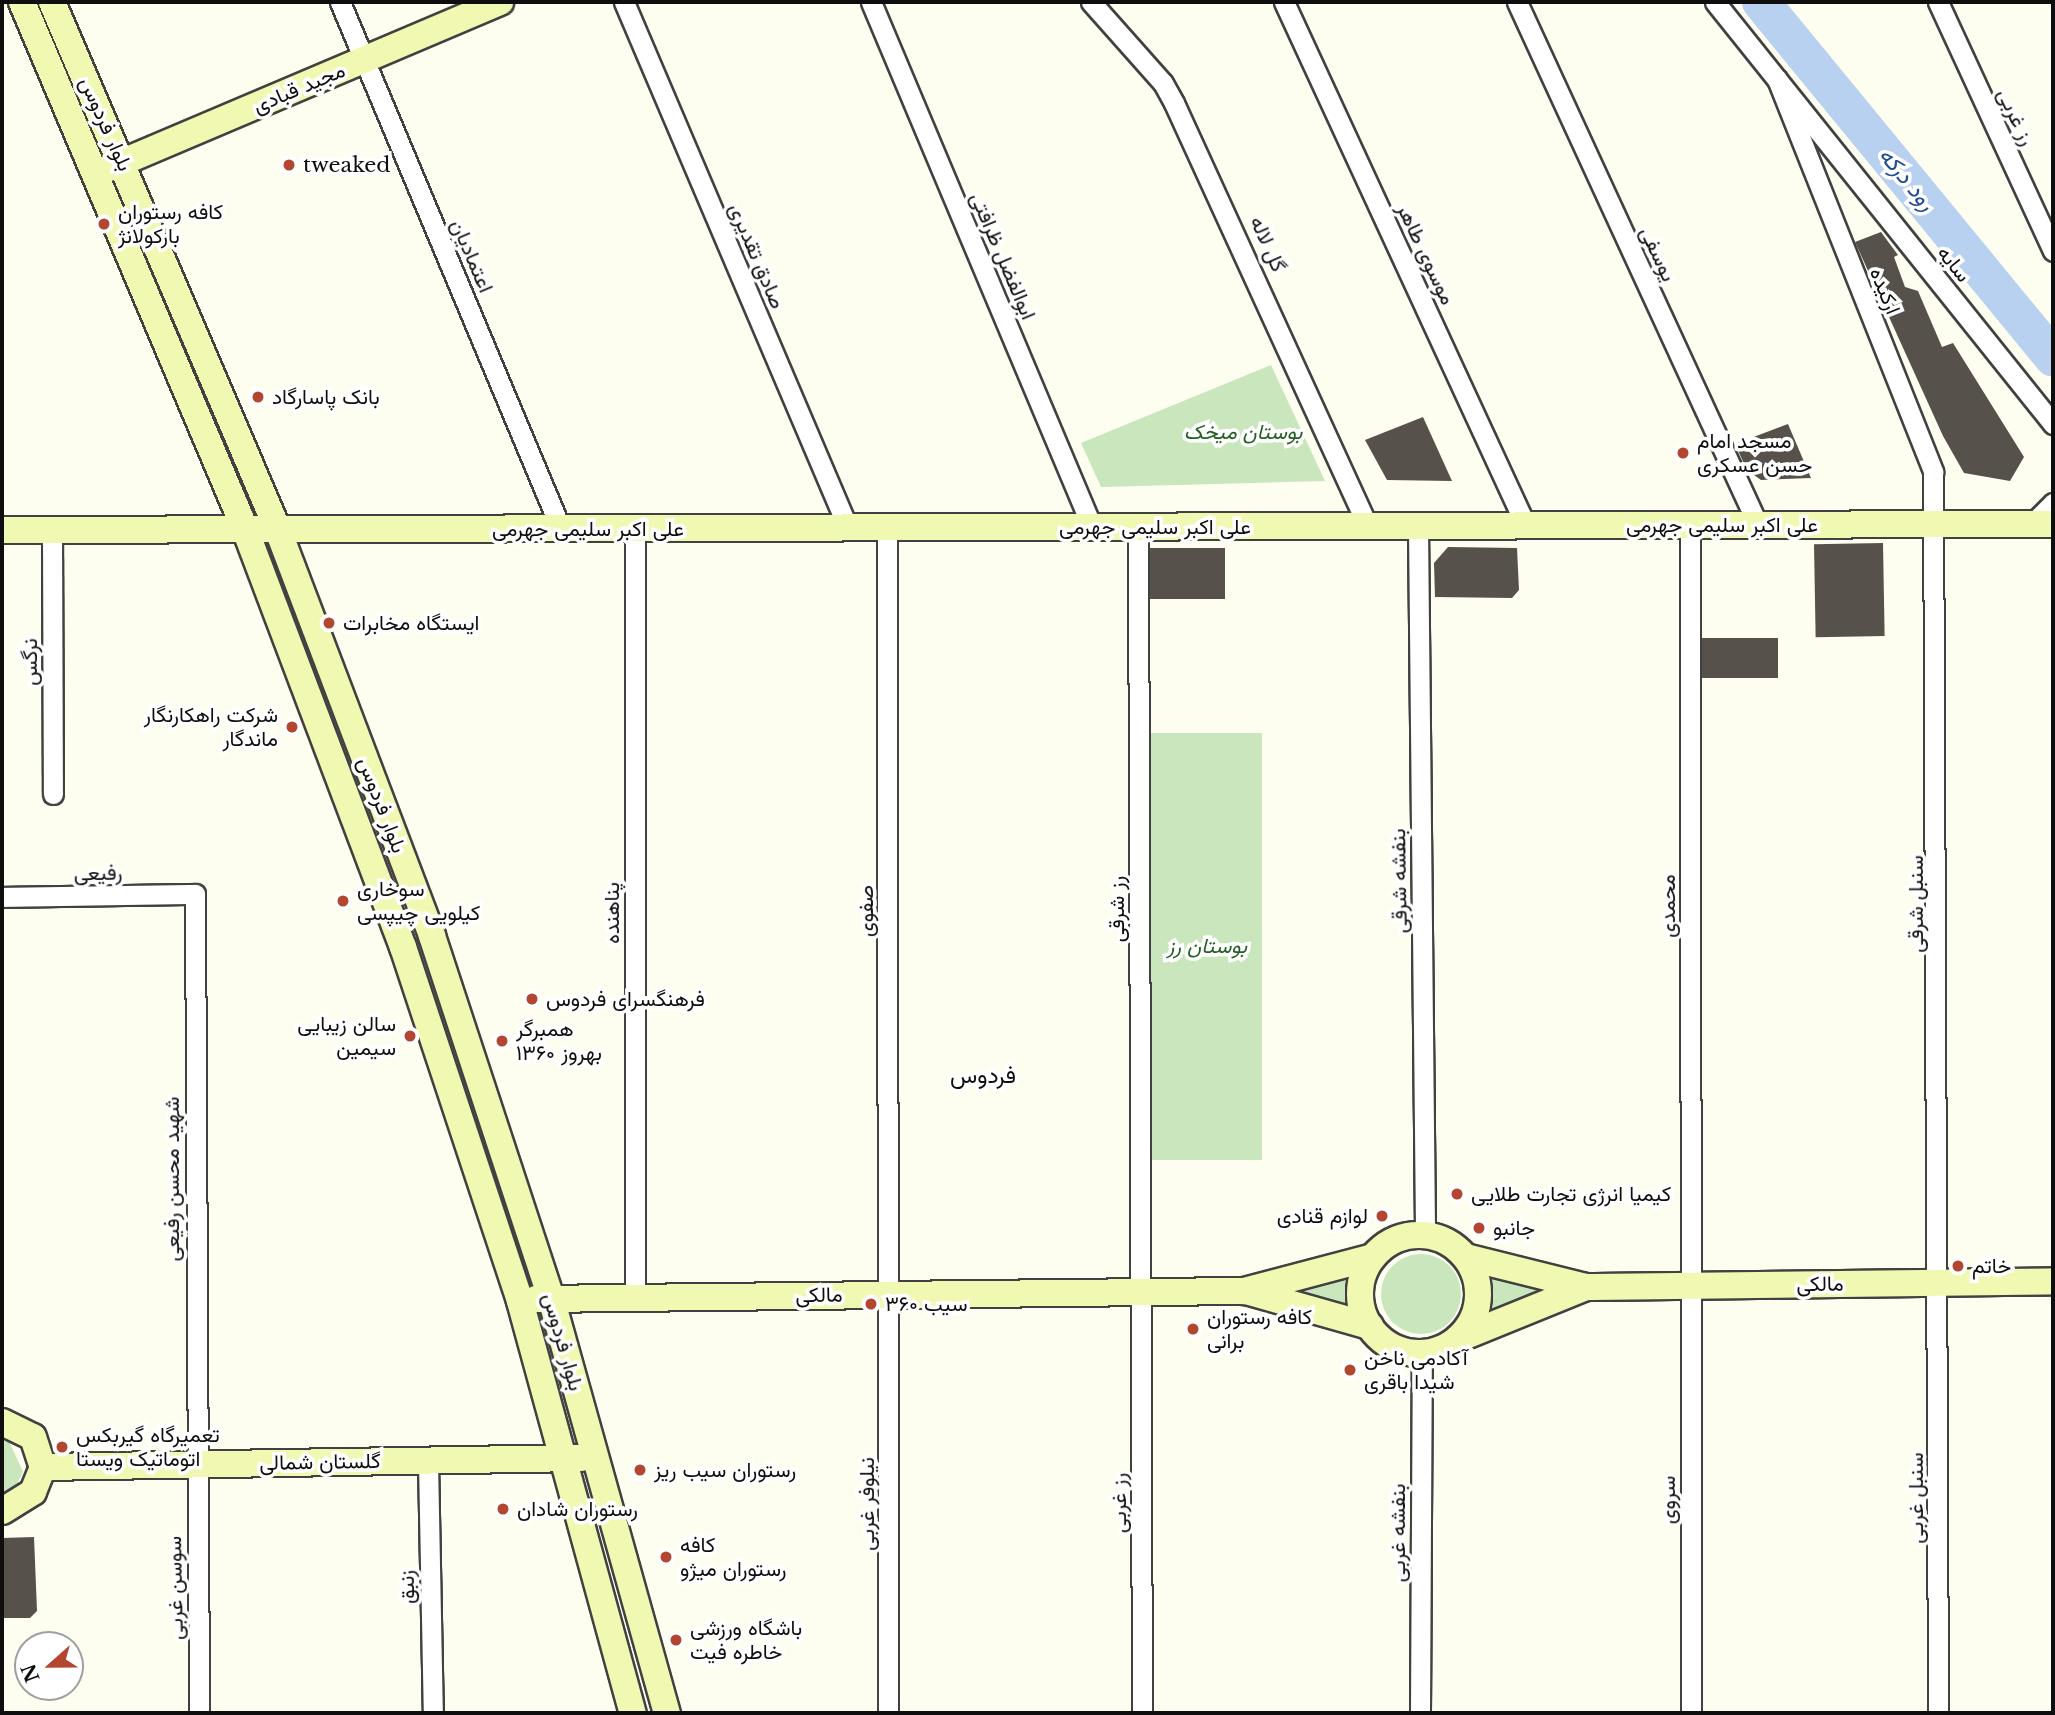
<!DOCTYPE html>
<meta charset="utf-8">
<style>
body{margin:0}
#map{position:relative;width:2055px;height:1715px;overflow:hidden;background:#fefef0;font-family:"Libre Baskerville",Vazirmatn,serif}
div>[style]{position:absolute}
.green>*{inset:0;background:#c9e6bc;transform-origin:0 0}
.round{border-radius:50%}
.river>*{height:38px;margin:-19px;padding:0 19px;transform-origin:19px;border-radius:19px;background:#b9d1f1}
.building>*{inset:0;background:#56514b;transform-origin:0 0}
.roads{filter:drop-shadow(2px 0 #414141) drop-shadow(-2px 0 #414141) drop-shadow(0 2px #414141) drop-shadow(0 -2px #414141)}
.street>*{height:19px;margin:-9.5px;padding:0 9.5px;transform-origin:9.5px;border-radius:9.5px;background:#fff}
.secondary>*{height:26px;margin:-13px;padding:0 13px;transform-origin:13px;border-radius:13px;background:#f1f8b1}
.secondary>.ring{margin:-13px;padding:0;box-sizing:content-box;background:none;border:26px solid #f1f8b1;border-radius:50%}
.dots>*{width:19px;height:19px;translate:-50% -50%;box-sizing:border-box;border:4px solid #fff;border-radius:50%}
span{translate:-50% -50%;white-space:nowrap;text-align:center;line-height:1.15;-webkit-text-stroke:7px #fff;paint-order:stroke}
.street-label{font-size:21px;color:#0e0e0e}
.poi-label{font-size:21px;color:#0e0e0e}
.left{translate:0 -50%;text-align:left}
.right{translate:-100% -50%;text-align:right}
.park-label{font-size:21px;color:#246024;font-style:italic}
.water-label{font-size:23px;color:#214b96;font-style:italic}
.neighbourhood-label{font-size:23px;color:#0e0e0e}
.frame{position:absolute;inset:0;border:4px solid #0e0e0e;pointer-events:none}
.north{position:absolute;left:14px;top:1631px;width:70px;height:70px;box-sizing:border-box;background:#fff;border:2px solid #9f9f9f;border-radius:50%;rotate:249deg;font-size:19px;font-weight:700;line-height:28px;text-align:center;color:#0e0e0e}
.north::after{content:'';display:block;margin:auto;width:24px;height:32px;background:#b34631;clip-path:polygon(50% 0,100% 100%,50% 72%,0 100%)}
</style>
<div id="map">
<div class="green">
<div style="clip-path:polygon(1271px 365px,1325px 481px,1101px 487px,1081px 443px)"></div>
<div style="left:1262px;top:733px;width:427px;height:111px;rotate:90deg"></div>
<div class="round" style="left:1381px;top:1254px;width:80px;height:80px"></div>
<div style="clip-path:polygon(1489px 1274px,1560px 1290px,1492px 1314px)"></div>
<div style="clip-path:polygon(1349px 1278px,1350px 1309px,1283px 1292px)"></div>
<div style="clip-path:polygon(9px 1441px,23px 1472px,12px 1494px,2px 1495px,2px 1442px)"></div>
</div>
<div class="river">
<div style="left:1761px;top:2px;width:460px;rotate:50.6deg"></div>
</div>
<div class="building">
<div style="clip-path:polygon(1881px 232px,1898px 255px,1894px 257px,1905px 287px,1918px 291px,1942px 347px,1953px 343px,2024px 457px,2010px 481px,1964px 473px,1943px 436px,1855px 242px)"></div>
<div style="clip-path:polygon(1423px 417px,1452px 481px,1387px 480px,1365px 440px)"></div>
<div style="clip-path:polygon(1788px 424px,1811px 478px,1761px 480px,1747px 470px,1735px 444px)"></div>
<div style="left:1883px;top:543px;width:93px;height:69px;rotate:89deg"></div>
<div style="clip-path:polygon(1448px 547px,1517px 548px,1519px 590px,1512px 598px,1435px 597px,1434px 563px)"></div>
<div style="left:1225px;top:548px;width:51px;height:75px;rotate:90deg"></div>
<div style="left:1702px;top:638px;width:76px;height:40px"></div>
<div style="clip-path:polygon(34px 1537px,37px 1611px,30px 1618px,2px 1618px,2px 1538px)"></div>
</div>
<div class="roads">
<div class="street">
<div style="left:340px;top:2px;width:571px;rotate:67.25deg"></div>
<div style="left:624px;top:2px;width:572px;rotate:66.93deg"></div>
<div style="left:871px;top:2px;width:570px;rotate:67.17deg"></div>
<div style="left:1091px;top:2px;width:108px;rotate:48.4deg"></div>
<div style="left:1163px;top:83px;width:23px;rotate:61deg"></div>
<div style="left:1174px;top:103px;width:465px;rotate:65.4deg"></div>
<div style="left:1284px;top:2px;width:577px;rotate:65.21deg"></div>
<div style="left:1517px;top:2px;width:576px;rotate:65.26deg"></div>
<div style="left:1715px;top:2px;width:541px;rotate:51.31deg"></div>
<div style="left:1938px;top:2px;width:274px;rotate:65.2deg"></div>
<div style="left:1777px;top:79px;width:423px;rotate:68.3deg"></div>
<div style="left:1933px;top:472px;width:1241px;rotate:89.77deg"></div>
<div style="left:2032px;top:524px;width:30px;rotate:-45deg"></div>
<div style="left:1690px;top:525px;width:1188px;rotate:89.95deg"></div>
<div style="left:1418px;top:526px;width:709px;rotate:89.43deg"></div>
<div style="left:1138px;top:527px;width:1186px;rotate:89.81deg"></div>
<div style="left:887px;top:528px;width:1185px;rotate:89.95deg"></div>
<div style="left:52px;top:530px;width:264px;rotate:89.8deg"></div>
<div style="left:2px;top:897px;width:193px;rotate:-0.9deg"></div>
<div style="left:195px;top:894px;width:819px;rotate:89.72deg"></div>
<div style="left:635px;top:1297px;width:768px;rotate:-90deg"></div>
<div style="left:428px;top:1461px;width:252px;rotate:88.9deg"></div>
<div style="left:1420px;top:1713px;width:360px;rotate:-89.7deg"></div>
</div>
<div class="secondary">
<div style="left:22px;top:2px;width:572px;rotate:67.06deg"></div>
<div style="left:245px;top:529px;width:447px;rotate:69.3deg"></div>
<div style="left:403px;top:947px;width:373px;rotate:71.7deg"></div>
<div style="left:520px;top:1301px;width:427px;rotate:74.7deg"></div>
<div style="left:52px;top:2px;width:574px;rotate:66.83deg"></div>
<div style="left:278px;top:530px;width:434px;rotate:69.2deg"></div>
<div style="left:432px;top:936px;width:381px;rotate:71.8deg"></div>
<div style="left:551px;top:1298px;width:431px;rotate:74.4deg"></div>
<div style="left:109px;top:168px;width:425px;rotate:-23deg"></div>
<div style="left:2px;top:530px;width:2051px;rotate:-0.17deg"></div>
<div class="ring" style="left:1360px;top:1235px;width:92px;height:92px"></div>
<div style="left:1466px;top:1257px;width:124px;rotate:14deg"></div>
<div style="left:1586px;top:1287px;width:467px;rotate:-0.7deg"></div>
<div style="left:1246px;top:1291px;width:129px;rotate:15.8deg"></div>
<div style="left:536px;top:1299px;width:708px;rotate:-0.65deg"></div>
<div style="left:1244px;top:1291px;width:133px;rotate:-14.8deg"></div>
<div style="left:1458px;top:1339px;width:138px;rotate:-22.1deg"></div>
<div style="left:2px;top:1422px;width:34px;rotate:26deg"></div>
<div style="left:33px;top:1437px;width:32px;rotate:72deg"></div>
<div style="left:43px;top:1467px;width:27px;rotate:112deg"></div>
<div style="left:33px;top:1492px;width:36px;rotate:148deg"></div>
<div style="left:43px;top:1467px;width:538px;rotate:-0.96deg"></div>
</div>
</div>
<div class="dots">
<div style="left:289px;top:165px;background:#b34631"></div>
<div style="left:104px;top:224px;background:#b34631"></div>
<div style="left:258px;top:397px;background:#b34631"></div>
<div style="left:1683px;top:453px;background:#b34631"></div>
<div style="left:329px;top:623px;background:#b34631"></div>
<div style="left:292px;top:727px;background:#b34631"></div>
<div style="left:343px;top:901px;background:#b34631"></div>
<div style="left:532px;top:999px;background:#b34631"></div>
<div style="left:410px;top:1036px;background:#b34631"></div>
<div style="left:502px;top:1041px;background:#b34631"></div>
<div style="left:1457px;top:1194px;background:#b34631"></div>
<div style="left:1382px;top:1216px;background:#b34631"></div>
<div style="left:1479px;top:1228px;background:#b34631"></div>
<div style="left:1958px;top:1266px;background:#b34631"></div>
<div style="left:871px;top:1304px;background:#b34631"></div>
<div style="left:1193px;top:1329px;background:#b34631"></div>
<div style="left:1350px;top:1370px;background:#b34631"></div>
<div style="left:62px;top:1447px;background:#b34631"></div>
<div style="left:640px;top:1470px;background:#b34631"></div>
<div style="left:503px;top:1509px;background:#b34631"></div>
<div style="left:666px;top:1557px;background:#b34631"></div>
<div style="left:676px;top:1640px;background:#b34631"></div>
</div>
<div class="street-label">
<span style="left:299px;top:88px;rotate:-23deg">مجید قبادی</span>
<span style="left:2016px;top:117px;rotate:65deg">رز غربی</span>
<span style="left:106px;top:124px;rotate:66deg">بلوار فردوس</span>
<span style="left:1268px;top:244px;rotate:66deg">گل لاله</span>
<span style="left:1426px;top:254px;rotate:65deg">موسوی طاهر</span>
<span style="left:1658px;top:254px;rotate:65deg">یوسفی</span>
<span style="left:472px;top:256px;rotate:67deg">اعتمادیان</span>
<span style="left:757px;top:256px;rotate:67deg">صادق تقدیری</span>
<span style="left:1003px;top:256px;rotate:67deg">ابوالفضل ظرافتی</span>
<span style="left:1954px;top:264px;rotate:51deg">سایه</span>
<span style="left:1885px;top:291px;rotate:68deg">ارکیده</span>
<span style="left:1722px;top:525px">علی اکبر سلیمی جهرمی</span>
<span style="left:1155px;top:527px">علی اکبر سلیمی جهرمی</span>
<span style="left:588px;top:529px">علی اکبر سلیمی جهرمی</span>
<span style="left:30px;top:662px;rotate:-90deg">نرگس</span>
<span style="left:382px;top:805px;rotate:69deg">بلوار فردوس</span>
<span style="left:98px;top:873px;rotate:-1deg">رفیعی</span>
<span style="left:1399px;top:881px;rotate:-91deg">بنفشه شرقی</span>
<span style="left:1916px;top:904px;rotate:-90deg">سنبل شرقی</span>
<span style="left:1668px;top:906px;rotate:-90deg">محمدی</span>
<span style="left:1117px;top:909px;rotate:-90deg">رز شرقی</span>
<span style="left:866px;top:911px;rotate:-90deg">صفوی</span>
<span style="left:612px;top:913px;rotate:-90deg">پناهنده</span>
<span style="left:172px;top:1179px;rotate:-90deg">شهید محسن رفیعی</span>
<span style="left:1820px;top:1284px;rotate:-1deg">مالکی</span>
<span style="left:819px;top:1295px;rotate:-1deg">مالکی</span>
<span style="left:563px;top:1342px;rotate:74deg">بلوار فردوس</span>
<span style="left:320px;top:1462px;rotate:-1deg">گلستان شمالی</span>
<span style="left:1916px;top:1498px;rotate:-90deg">سنبل غربی</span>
<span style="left:1668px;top:1500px;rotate:-90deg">سروی</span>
<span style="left:1119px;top:1503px;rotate:-90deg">رز غربی</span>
<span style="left:867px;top:1504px;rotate:-90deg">نیلوفر غربی</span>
<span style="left:1398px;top:1533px;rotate:-90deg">بنفشه غربی</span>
<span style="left:407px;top:1587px;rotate:-91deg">زنبق</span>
<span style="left:175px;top:1588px;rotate:-91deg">سوسن غربی</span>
</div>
<div class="poi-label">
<span class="left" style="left:303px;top:165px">tweaked</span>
<span class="left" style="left:118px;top:224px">کافه رستوران<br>بارکولانژ</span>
<span class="left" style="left:272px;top:397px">بانک پاسارگاد</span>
<span class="left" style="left:1697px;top:453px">مسجد امام<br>حسن عسکری</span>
<span class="left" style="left:343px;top:623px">ایستگاه مخابرات</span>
<span class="right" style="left:278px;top:727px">شرکت راهکارنگار<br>ماندگار</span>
<span class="left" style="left:357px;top:901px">سوخاری<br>كيلويی چيپسی</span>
<span class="left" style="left:546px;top:999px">فرهنگسرای فردوس</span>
<span class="right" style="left:396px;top:1036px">سالن زیبایی<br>سیمین</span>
<span class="left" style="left:516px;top:1041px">همبرگر<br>بهروز ۱۳۶۰</span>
<span class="left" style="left:1471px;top:1194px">کیمیا انرژی تجارت طلایی</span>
<span class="right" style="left:1368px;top:1216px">لوازم قنادی</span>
<span class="left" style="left:1493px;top:1228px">جانبو</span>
<span class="left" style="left:1972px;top:1266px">خاتم</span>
<span class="left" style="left:885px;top:1304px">سیب ۳۶۰</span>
<span class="left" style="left:1207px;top:1329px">كافه رستوران<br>برانى</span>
<span class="left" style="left:1364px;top:1370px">آکادمی ناخن<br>شیدا باقری</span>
<span class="left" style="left:76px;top:1447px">تعمیرگاه گیربکس<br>اتوماتیک ویستا</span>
<span class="left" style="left:654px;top:1470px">رستوران سیب ریز</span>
<span class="left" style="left:517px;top:1509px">رستوران شادان</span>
<span class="left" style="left:680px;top:1557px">کافه<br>رستوران ميژو</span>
<span class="left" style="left:690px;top:1640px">باشگاه ورزشی<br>خاطره فیت</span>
</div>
<div class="park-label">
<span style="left:1243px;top:432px">بوستان میخک</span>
<span style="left:1207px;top:946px">بوستان رز</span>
</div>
<div class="water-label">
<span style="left:1907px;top:179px;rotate:51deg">رود درکه</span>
</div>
<div class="neighbourhood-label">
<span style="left:983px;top:1075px">فردوس</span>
</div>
<div class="frame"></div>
<div class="north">N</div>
</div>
